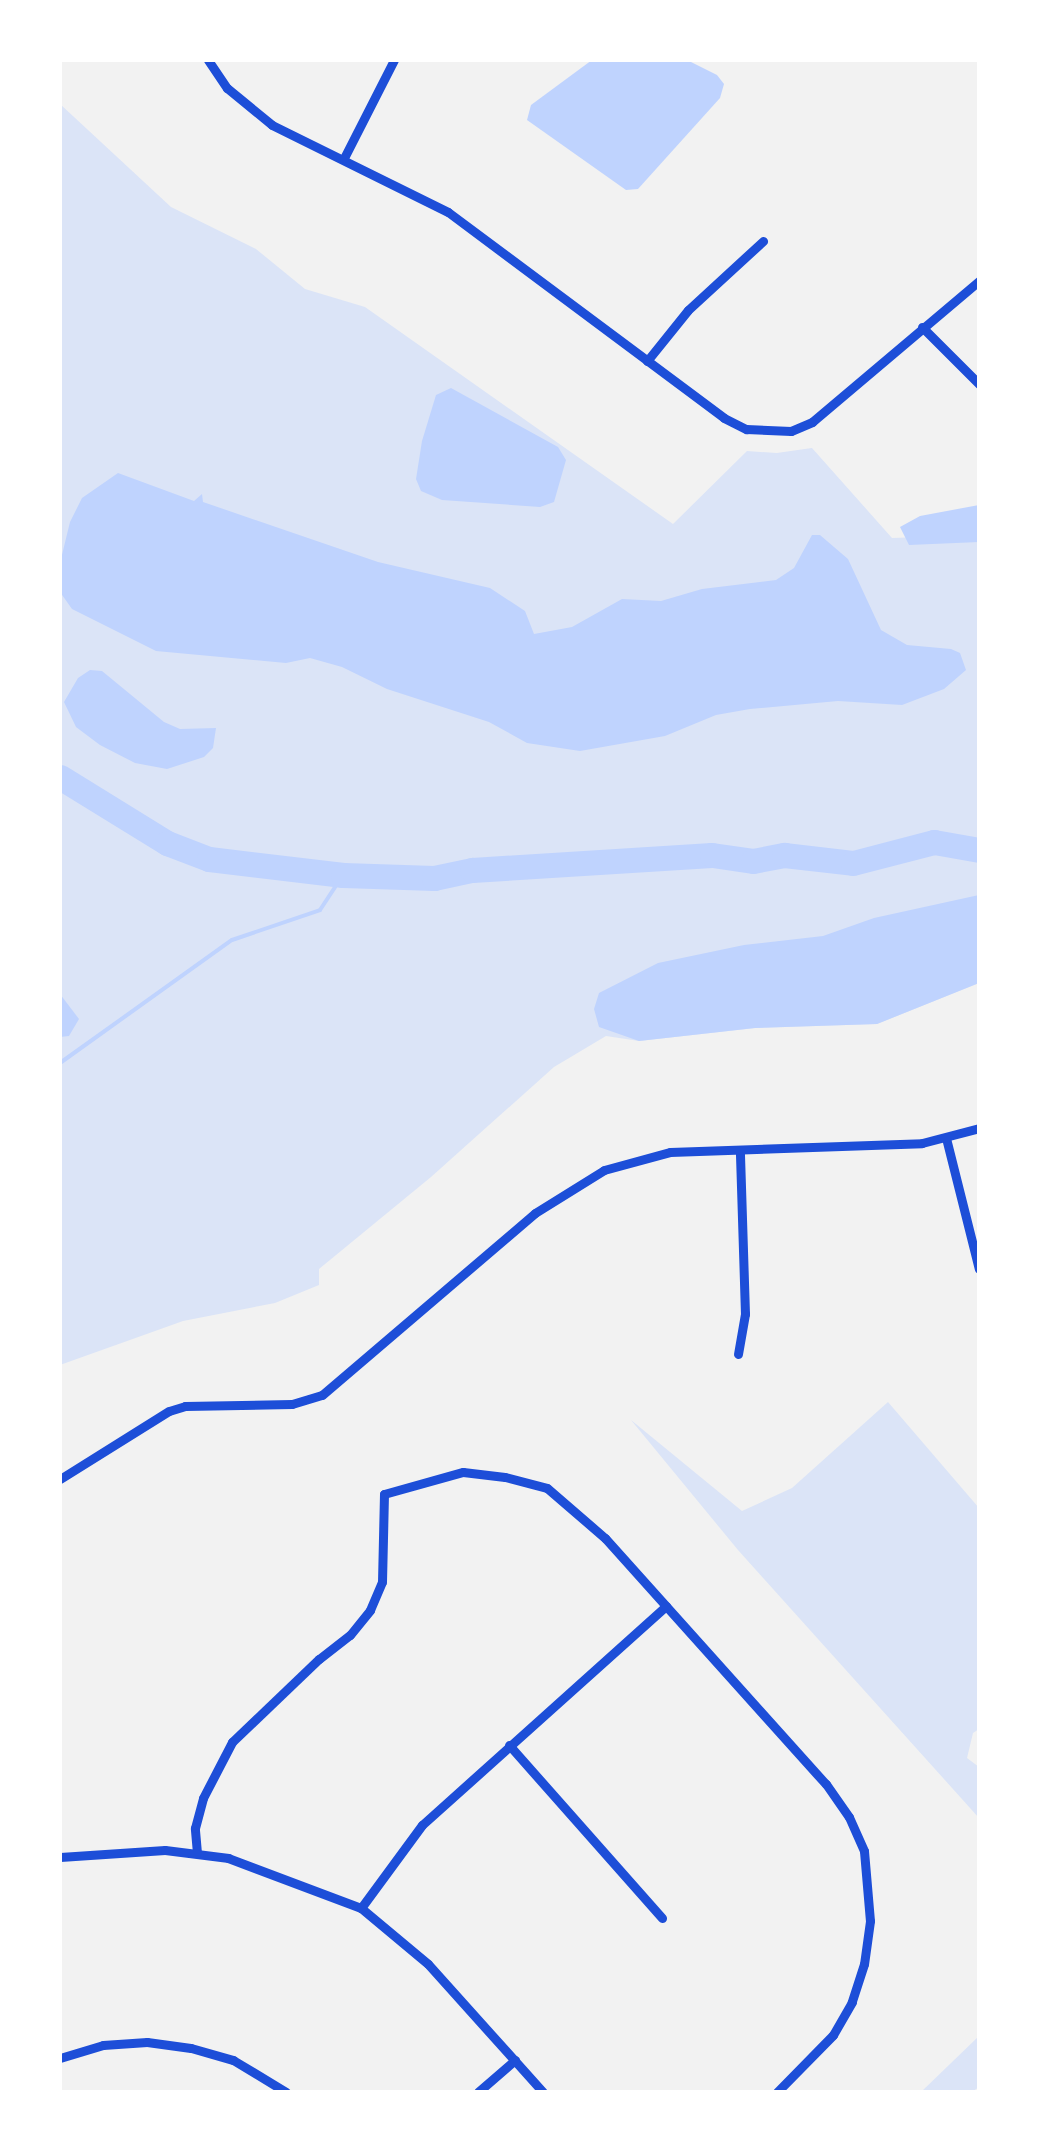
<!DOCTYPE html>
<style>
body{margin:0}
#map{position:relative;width:1039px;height:2152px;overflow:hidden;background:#f2f2f2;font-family:"PT Serif",serif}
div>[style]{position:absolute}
.green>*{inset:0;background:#dbe4f7}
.water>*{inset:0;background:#bfd3fe}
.stream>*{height:4px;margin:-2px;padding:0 2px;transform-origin:2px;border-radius:2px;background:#bfd3fe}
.river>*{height:25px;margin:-12.5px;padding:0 12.5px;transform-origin:12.5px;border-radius:12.5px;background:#bfd3fe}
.minor>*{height:9px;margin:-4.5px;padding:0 4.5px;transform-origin:4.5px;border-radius:4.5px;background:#1d4ed8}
span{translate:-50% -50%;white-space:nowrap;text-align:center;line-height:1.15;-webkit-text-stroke:8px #fff;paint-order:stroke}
.frame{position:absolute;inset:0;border:62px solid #fff;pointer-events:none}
</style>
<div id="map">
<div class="green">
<div style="clip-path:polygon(60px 104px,171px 207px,256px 249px,305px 289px,365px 307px,673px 524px,747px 451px,777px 453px,812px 448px,892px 538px,979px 535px,979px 983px,877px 1024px,755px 1028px,639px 1041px,606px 1036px,554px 1067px,431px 1177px,319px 1269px,319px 1285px,275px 1303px,183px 1321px,60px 1365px)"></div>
<div style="clip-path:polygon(888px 1402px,979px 1508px,979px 1729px,973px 1733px,967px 1758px,979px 1767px,979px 1818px,738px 1550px,631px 1420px,742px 1511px,792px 1488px)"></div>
<div style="clip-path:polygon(979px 2036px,979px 2087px,972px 2092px,921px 2092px)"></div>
</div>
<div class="water">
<div style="clip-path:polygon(592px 60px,687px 60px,717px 75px,724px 84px,720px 98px,638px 189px,626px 190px,527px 120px,531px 105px)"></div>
<div style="clip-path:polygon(451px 388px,558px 447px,566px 460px,554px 502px,540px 507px,442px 500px,421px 491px,416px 479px,422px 441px,436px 395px)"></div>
<div style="clip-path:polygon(118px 473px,194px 501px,202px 494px,203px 502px,378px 562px,490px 588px,525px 611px,534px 634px,572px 627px,622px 599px,661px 601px,702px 589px,776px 580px,794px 568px,812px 535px,820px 535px,848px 559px,881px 630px,907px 645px,951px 649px,960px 653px,966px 670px,944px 689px,902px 705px,838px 701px,750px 709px,716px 715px,665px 736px,580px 751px,527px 743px,489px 722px,387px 689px,342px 667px,310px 658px,286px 663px,156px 651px,72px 609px,60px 592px,60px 563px,70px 522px,82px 498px)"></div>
<div style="clip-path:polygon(979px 505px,979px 542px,909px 545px,900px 527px,920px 516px)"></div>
<div style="clip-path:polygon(90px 670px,102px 671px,164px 722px,180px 729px,216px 728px,213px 748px,204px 757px,167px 769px,135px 763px,100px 745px,76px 727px,64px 702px,78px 678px)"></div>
<div style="clip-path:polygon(979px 895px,979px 983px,877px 1024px,755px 1028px,639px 1041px,599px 1027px,594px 1009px,599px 993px,658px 963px,744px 945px,823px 936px,874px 918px)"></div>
<div style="clip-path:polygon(60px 994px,79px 1019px,69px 1036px,60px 1037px)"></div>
</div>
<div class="stream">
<div style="left:60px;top:1063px;width:211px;rotate:-35.6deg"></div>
<div style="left:232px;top:940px;width:93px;rotate:-18.8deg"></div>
<div style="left:320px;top:910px;width:42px;rotate:-56.7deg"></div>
</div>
<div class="river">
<div style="left:60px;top:777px;width:126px;rotate:31.7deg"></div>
<div style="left:167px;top:843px;width:45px;rotate:20.9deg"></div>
<div style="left:209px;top:859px;width:135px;rotate:6.8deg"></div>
<div style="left:343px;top:875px;width:91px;rotate:1.9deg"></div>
<div style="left:434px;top:878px;width:39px;rotate:-12deg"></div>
<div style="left:472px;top:870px;width:240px;rotate:-3.6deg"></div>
<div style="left:712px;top:855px;width:41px;rotate:8.3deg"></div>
<div style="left:753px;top:861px;width:32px;rotate:-11deg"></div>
<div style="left:784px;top:855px;width:69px;rotate:6.6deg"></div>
<div style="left:853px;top:863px;width:84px;rotate:-14.5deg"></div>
<div style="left:934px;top:842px;width:46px;rotate:10.1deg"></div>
</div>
<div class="minor">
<div style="left:208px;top:60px;width:34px;rotate:56deg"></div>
<div style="left:227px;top:88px;width:58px;rotate:39.4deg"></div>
<div style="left:272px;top:125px;width:196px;rotate:26.3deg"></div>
<div style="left:448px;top:212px;width:344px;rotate:36.7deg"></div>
<div style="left:724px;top:418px;width:25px;rotate:27deg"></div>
<div style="left:746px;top:429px;width:45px;rotate:2.5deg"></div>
<div style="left:791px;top:431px;width:23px;rotate:-23deg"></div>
<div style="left:812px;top:422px;width:219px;rotate:-40.2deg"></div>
<div style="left:344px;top:158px;width:110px;rotate:-63deg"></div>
<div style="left:922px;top:327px;width:81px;rotate:45deg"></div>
<div style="left:647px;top:361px;width:65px;rotate:-51.2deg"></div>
<div style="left:688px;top:310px;width:102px;rotate:-42.6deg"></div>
<div style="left:946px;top:1138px;width:135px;rotate:75.9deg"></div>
<div style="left:738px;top:1354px;width:41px;rotate:-80.1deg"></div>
<div style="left:745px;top:1314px;width:163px;rotate:-91.8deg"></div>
<div style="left:60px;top:1479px;width:128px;rotate:-32deg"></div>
<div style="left:169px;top:1411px;width:17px;rotate:-17deg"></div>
<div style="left:185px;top:1406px;width:107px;rotate:-1.1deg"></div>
<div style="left:292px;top:1404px;width:31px;rotate:-17deg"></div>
<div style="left:322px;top:1395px;width:280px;rotate:-40.5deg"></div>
<div style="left:535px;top:1213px;width:81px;rotate:-31.9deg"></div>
<div style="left:604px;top:1170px;width:68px;rotate:-15.3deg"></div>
<div style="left:670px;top:1152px;width:252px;rotate:-2deg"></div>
<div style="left:922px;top:1143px;width:59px;rotate:-14.7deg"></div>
<div style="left:509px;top:1745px;width:231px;rotate:48.5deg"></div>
<div style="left:197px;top:1853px;width:25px;rotate:-95deg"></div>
<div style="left:195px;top:1828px;width:31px;rotate:-75deg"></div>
<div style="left:203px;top:1798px;width:63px;rotate:-62.6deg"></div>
<div style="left:232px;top:1742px;width:120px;rotate:-43.7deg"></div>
<div style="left:319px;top:1659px;width:39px;rotate:-38deg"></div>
<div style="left:350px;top:1635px;width:32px;rotate:-51deg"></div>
<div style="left:370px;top:1610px;width:30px;rotate:-67deg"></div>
<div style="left:382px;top:1582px;width:88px;rotate:-88.7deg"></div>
<div style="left:384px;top:1494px;width:82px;rotate:-15.6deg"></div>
<div style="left:463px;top:1472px;width:42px;rotate:6.8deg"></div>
<div style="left:505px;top:1477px;width:43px;rotate:14.7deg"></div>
<div style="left:547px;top:1488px;width:77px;rotate:40.8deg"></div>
<div style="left:605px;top:1538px;width:331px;rotate:48.1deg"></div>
<div style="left:826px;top:1784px;width:40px;rotate:55.1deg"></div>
<div style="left:849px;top:1817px;width:37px;rotate:66deg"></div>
<div style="left:864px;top:1851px;width:70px;rotate:85.1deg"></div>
<div style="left:870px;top:1921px;width:43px;rotate:97.9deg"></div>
<div style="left:864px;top:1964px;width:40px;rotate:108deg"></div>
<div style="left:852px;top:2002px;width:38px;rotate:120deg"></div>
<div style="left:833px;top:2035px;width:80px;rotate:134.5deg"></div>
<div style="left:60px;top:1857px;width:105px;rotate:-3.8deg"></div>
<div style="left:165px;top:1850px;width:64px;rotate:7.2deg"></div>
<div style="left:228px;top:1858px;width:142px;rotate:20.6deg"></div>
<div style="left:361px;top:1908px;width:87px;rotate:39.9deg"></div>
<div style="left:428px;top:1964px;width:172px;rotate:48.1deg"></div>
<div style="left:361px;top:1908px;width:103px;rotate:-53.7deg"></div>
<div style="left:422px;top:1825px;width:328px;rotate:-41.9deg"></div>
<div style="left:60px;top:2058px;width:45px;rotate:-16.8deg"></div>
<div style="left:103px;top:2045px;width:44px;rotate:-3.9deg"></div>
<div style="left:147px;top:2042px;width:44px;rotate:7.8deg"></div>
<div style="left:191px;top:2048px;width:44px;rotate:15.9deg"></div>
<div style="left:233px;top:2060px;width:62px;rotate:31.1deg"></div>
<div style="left:478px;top:2092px;width:49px;rotate:-40.9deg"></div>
</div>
<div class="frame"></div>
</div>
